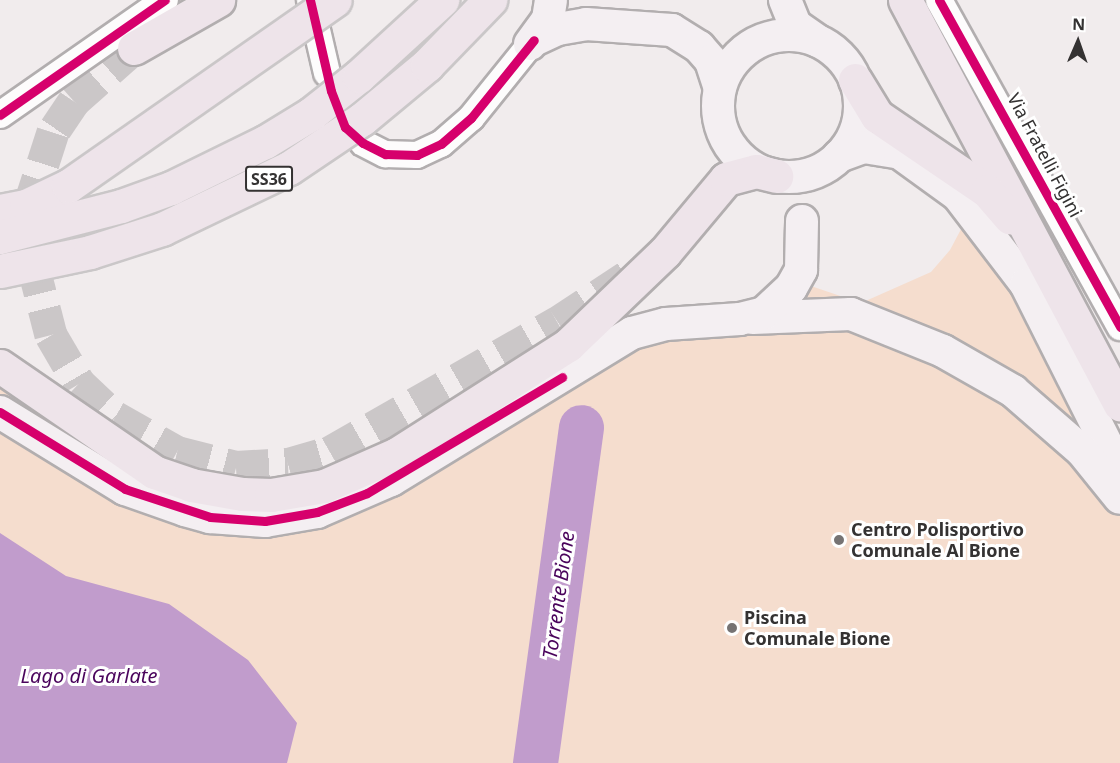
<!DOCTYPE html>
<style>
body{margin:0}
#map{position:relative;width:1120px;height:763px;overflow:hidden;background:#f1eced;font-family:"Noto Sans",sans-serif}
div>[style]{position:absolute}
.green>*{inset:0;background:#f5ddce}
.water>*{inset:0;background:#c19ccc}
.river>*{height:45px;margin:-22.5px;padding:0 22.5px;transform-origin:22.5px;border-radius:22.5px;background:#c19ccc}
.highway-tunnel>*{height:33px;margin-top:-16.5px;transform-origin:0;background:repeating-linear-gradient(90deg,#cbc7c8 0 33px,transparent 0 49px)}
.roads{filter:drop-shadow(2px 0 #b2aeaf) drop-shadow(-2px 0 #b2aeaf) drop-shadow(0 2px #b2aeaf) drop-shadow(0 -2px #b2aeaf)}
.minor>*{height:26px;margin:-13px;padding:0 13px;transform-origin:13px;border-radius:13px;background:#fdfcfc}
.major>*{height:32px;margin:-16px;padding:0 16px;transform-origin:16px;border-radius:16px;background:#f4eff2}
.major>.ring{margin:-16px;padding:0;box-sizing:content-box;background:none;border:32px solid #f4eff2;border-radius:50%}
.highway>*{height:33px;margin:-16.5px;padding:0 16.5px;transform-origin:16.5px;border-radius:16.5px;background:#eee4ea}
.bridges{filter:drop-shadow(2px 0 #cac7c8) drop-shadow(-2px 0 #cac7c8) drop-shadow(0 2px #cac7c8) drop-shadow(0 -2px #cac7c8)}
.highway-bridge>*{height:33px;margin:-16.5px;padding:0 16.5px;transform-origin:16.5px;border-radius:16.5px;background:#eee4ea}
.cycleway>*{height:9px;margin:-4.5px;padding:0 4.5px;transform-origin:4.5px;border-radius:4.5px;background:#d6006c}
.dots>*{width:16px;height:16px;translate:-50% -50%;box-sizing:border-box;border:3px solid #fff;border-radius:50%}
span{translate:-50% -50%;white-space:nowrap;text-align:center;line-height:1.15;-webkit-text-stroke:6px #fff;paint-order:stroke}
.shield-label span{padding:2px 4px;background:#fff;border:2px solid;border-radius:4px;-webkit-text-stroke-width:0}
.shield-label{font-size:16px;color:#343232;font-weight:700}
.street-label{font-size:18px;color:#343232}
.poi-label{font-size:18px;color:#343232;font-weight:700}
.left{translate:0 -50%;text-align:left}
.water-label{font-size:20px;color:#4a045c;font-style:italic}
.north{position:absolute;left:1048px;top:12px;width:60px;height:60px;-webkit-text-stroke:4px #fff;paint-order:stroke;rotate:2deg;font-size:16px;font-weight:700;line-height:24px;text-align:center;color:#343232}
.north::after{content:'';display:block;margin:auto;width:21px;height:27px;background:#343232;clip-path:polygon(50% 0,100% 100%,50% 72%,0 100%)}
</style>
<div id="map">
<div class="green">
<div style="clip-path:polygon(968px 216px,975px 216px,1087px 430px,1033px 388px,1120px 485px,1120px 763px,0 763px,0 356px,167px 468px,282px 490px,591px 355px,805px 284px,861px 303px,931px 272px,950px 250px)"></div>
</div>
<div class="water">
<div style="clip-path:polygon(0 533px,66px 576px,169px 604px,248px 660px,297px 723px,287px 763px,0 763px)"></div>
</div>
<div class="river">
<div style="left:535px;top:763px;width:339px;rotate:-82.2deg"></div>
</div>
<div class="highway-tunnel">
<div style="left:134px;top:48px;width:80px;rotate:138.5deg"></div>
<div style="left:74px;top:101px;width:37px;rotate:124deg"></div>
<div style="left:53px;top:132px;width:68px;rotate:107.9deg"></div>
<div style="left:32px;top:197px;width:64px;rotate:90deg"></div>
<div style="left:32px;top:261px;width:76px;rotate:75.6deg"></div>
<div style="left:51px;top:335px;width:56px;rotate:59.7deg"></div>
<div style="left:79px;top:383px;width:50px;rotate:43.4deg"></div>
<div style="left:115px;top:417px;width:71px;rotate:29.4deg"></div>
<div style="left:177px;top:452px;width:61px;rotate:14.3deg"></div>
<div style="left:236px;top:467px;width:52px;rotate:-3.3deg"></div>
<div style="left:288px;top:464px;width:44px;rotate:-15.9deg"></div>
<div style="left:330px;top:452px;width:262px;rotate:-29.7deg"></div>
<div style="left:558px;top:322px;width:84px;rotate:-33.3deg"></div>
</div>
<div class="roads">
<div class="minor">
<div style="left:310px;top:0;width:75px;rotate:76.9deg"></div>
<div style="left:939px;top:0;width:374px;rotate:61deg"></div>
<div style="left:0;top:115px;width:201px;rotate:-34.9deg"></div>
<div style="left:363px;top:143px;width:25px;rotate:27deg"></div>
<div style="left:385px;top:154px;width:32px;rotate:2deg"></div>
<div style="left:417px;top:155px;width:26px;rotate:-25deg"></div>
<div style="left:441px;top:144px;width:40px;rotate:-41deg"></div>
<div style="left:471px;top:118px;width:100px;rotate:-51.1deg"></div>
</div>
<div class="major">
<div style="left:785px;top:0;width:27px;rotate:68deg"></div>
<div style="left:795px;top:25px;width:28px;rotate:35deg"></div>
<div class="ring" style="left:718px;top:35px;width:110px;height:110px"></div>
<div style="left:534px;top:40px;width:26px;rotate:-25deg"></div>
<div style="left:558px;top:29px;width:28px;rotate:-10deg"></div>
<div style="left:586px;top:24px;width:86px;rotate:4deg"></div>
<div style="left:672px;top:30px;width:32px;rotate:32deg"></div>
<div style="left:699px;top:47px;width:18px;rotate:49deg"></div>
<div style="left:711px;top:61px;width:28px;rotate:72deg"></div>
<div style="left:530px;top:44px;width:31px;rotate:-54deg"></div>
<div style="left:548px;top:19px;width:19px;rotate:-81deg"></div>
<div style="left:839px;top:156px;width:27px;rotate:-20deg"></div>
<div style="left:864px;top:147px;width:36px;rotate:9deg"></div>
<div style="left:900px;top:153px;width:72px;rotate:35.9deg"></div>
<div style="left:958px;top:195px;width:112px;rotate:52.6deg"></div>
<div style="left:1026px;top:284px;width:209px;rotate:63.3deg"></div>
<div style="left:753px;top:318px;width:98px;rotate:-2.3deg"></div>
<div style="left:851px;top:314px;width:99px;rotate:21.9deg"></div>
<div style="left:943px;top:351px;width:81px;rotate:29.7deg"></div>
<div style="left:1013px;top:391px;width:91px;rotate:41deg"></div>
<div style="left:1082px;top:451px;width:60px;rotate:51deg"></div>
<div style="left:0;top:412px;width:147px;rotate:31.6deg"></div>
<div style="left:125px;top:489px;width:64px;rotate:19.3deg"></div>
<div style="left:185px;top:510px;width:26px;rotate:16deg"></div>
<div style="left:210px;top:517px;width:55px;rotate:4.2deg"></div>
<div style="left:265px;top:521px;width:53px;rotate:-9.8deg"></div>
<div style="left:317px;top:512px;width:81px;rotate:-23.4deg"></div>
<div style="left:391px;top:480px;width:282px;rotate:-31.4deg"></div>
<div style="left:632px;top:333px;width:35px;rotate:-15deg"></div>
<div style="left:666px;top:324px;width:74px;rotate:-3.9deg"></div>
<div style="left:740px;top:319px;width:25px;rotate:-14deg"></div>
<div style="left:764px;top:313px;width:37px;rotate:-43deg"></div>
<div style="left:791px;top:288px;width:21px;rotate:-61deg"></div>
<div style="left:801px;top:270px;width:49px;rotate:-88.8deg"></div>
</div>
<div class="highway">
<div style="left:905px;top:0;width:458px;rotate:62deg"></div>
<div style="left:134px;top:48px;width:97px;rotate:-29.7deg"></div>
<div style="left:855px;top:80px;width:42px;rotate:58.6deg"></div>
<div style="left:877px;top:116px;width:133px;rotate:34.3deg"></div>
<div style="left:987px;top:191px;width:35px;rotate:49deg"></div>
<div style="left:0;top:366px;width:187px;rotate:34.5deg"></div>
<div style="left:154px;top:472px;width:39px;rotate:19deg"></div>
<div style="left:191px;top:485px;width:52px;rotate:10deg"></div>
<div style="left:242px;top:494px;width:29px;rotate:2deg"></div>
<div style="left:271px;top:495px;width:54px;rotate:-9.6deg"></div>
<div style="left:324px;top:486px;width:80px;rotate:-23.7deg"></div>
<div style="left:397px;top:454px;width:203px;rotate:-32.5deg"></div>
<div style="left:568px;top:345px;width:134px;rotate:-43.8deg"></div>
<div style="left:665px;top:252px;width:95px;rotate:-50.1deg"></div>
<div style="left:726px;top:179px;width:31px;rotate:-15deg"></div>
<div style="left:756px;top:171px;width:21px;rotate:14deg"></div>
</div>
</div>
<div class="bridges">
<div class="highway-bridge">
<div style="left:0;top:211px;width:26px;rotate:-11deg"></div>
<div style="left:26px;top:206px;width:47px;rotate:-25.5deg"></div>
<div style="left:68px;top:186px;width:325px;rotate:-34.9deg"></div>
<div style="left:0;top:237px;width:125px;rotate:-14.4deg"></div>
<div style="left:121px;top:206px;width:53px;rotate:-19.8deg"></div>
<div style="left:171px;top:188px;width:105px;rotate:-26.1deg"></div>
<div style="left:265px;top:142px;width:54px;rotate:-31.3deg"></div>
<div style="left:311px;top:114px;width:61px;rotate:-38.4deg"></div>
<div style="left:359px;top:76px;width:113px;rotate:-42.5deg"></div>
<div style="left:0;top:271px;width:92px;rotate:-11.9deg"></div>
<div style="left:90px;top:252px;width:76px;rotate:-17.7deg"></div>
<div style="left:162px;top:229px;width:141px;rotate:-25.7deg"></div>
<div style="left:289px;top:168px;width:88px;rotate:-33.9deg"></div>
<div style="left:362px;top:119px;width:85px;rotate:-39.7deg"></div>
<div style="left:427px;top:65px;width:91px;rotate:-45.9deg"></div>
</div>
</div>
<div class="cycleway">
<div style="left:310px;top:0;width:93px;rotate:77deg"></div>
<div style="left:331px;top:91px;width:39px;rotate:69deg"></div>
<div style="left:345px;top:127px;width:24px;rotate:42deg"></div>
<div style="left:363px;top:143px;width:25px;rotate:27deg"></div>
<div style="left:385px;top:154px;width:32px;rotate:2deg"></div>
<div style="left:417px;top:155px;width:26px;rotate:-25deg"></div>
<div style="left:441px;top:144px;width:40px;rotate:-41deg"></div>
<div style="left:471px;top:118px;width:100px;rotate:-51.1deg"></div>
<div style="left:939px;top:0;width:374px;rotate:61deg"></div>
<div style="left:0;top:115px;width:201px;rotate:-34.9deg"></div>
<div style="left:0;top:412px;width:147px;rotate:31.6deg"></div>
<div style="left:125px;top:489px;width:89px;rotate:18.2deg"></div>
<div style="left:210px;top:517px;width:55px;rotate:4.2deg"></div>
<div style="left:265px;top:521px;width:53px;rotate:-9.8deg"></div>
<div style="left:317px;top:512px;width:53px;rotate:-20.8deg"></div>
<div style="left:367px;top:493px;width:227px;rotate:-30.7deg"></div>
</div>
<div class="dots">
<div style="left:839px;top:540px;background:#767373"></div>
<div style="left:732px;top:628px;background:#767373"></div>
</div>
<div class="shield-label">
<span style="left:269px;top:179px">SS36</span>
</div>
<div class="street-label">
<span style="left:1045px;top:155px;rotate:62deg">Via Fratelli Figini</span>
</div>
<div class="poi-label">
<span class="left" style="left:851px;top:540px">Centro Polisportivo<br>Comunale Al Bione</span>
<span class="left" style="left:744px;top:628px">Piscina<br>Comunale Bione</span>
</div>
<div class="water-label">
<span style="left:558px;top:595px;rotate:-82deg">Torrente Bione</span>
<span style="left:89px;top:675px">Lago di Garlate</span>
</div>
<div class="north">N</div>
</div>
